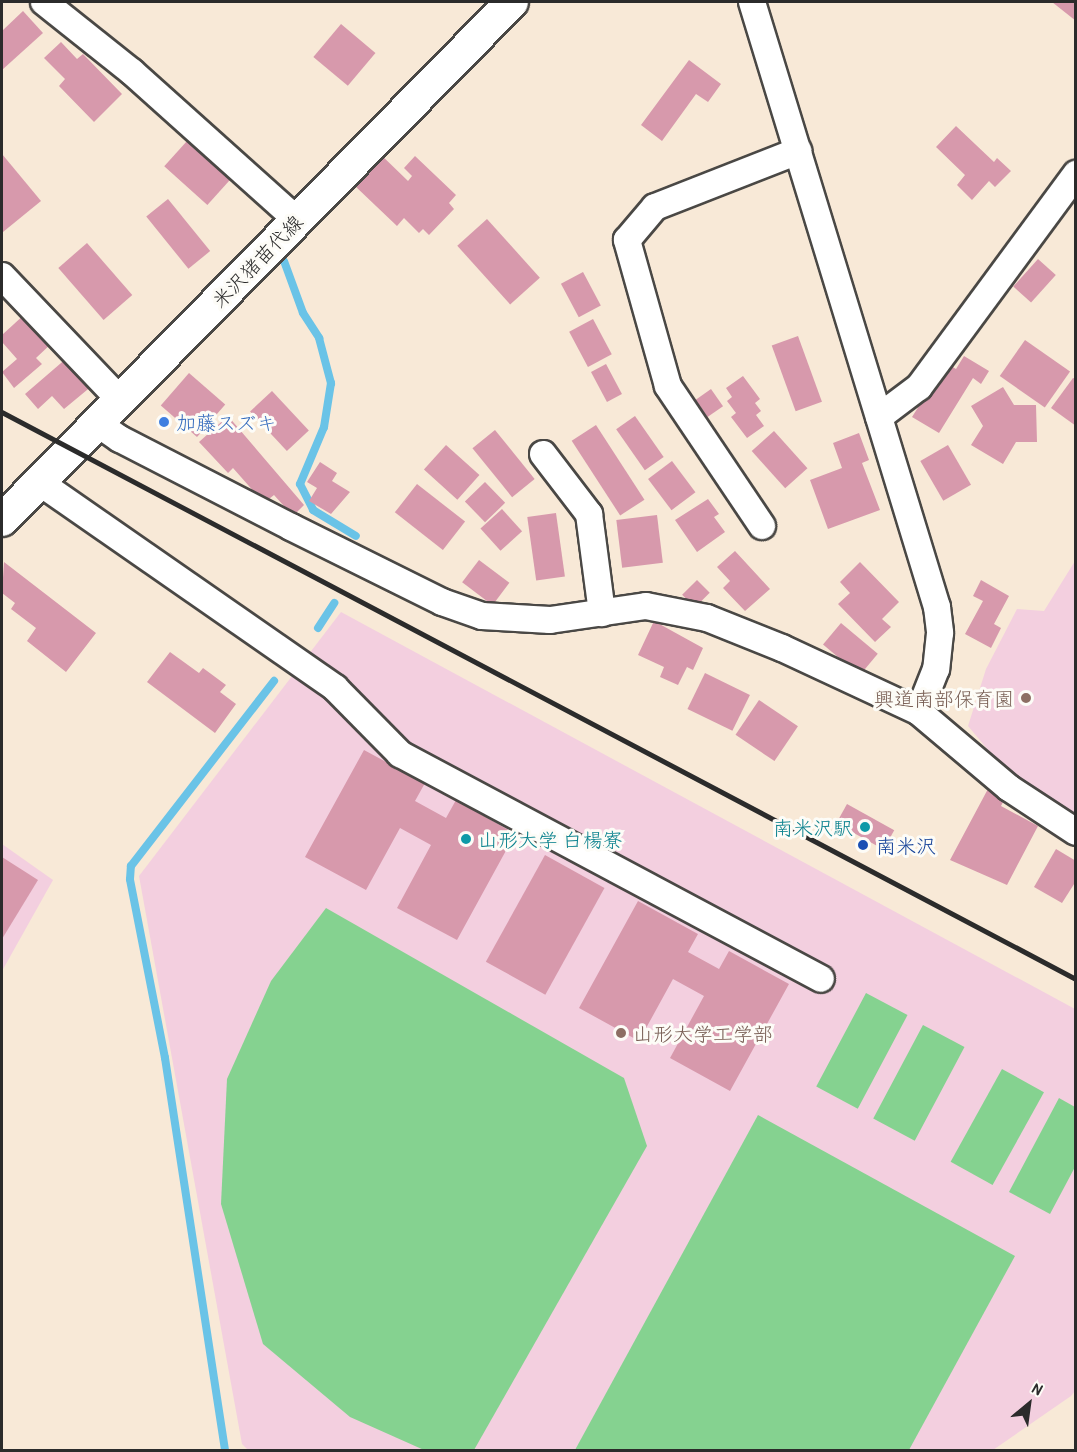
<!DOCTYPE html>
<meta charset="utf-8">
<style>
body{margin:0}
#map{position:relative;width:1077px;height:1452px;overflow:hidden;background:#f8e9d7;font-family:"Patrick Hand","Klee One",sans-serif}
div>[style]{position:absolute}
.built>*{inset:0;background:#f3cfdf}
.green>*{inset:0;background:#85d290;transform-origin:0 0}
.stream>*{height:8px;margin:-4px;padding:0 4px;transform-origin:4px;border-radius:4px;background:#6ac3e7}
.building>*{inset:0;background:#d799ac;transform-origin:0 0}
.roads{filter:drop-shadow(2px 0 #4a4845) drop-shadow(-2px 0 #4a4845) drop-shadow(0 2px #4a4845) drop-shadow(0 -2px #4a4845)}
.minor>*{height:26px;margin:-13px;padding:0 13px;transform-origin:13px;border-radius:13px;background:#fff}
.major>*{height:32px;margin:-16px;padding:0 16px;transform-origin:16px;border-radius:16px;background:#fff}
.rail>*{height:4.5px;margin:-2.25px;padding:0 2.25px;transform-origin:2.25px;border-radius:2.25px;background:#2b2b2b}
.dots>*{width:16px;height:16px;translate:-50% -50%;box-sizing:border-box;border:3px solid #fdfcf7;border-radius:50%}
span{translate:-50% -50%;white-space:nowrap;text-align:center;line-height:1.15;-webkit-text-stroke:6px #fdfcf7;paint-order:stroke}
.street-label{font-size:20px;color:#2b2b2b}
.shop-label{font-size:20px;color:#366cbe}
.left{translate:0 -50%;text-align:left}
.education-label{font-size:20px;color:#785e54}
.right{translate:-100% -50%;text-align:right}
.culture-label{font-size:20px;color:#0d838f}
.transit-label{font-size:20px;color:#164399}
.frame{position:absolute;inset:0;border:3px solid #2b2b2b;pointer-events:none}
.north{position:absolute;left:999px;top:1374px;width:60px;height:60px;-webkit-text-stroke:4px #fdfcf7;paint-order:stroke;rotate:29deg;font-size:16px;font-weight:700;line-height:24px;text-align:center;color:#2b2b2b}
.north::after{content:'';display:block;margin:auto;width:21px;height:27px;background:#2b2b2b;clip-path:polygon(50% 0,100% 100%,50% 72%,0 100%)}
</style>
<div id="map">
<div class="built">
<div style="clip-path:polygon(1075px 561px,1075px 819px,1010px 776px,968px 726px,986px 669px,1017px 609px,1044px 611px)"></div>
<div style="clip-path:polygon(341px 612px,1075px 1009px,1075px 1391px,1071px 1396px,993px 1450px,248px 1450px,242px 1444px,139px 876px)"></div>
<div style="clip-path:polygon(2px 844px,53px 880px,2px 971px)"></div>
</div>
<div class="green">
<div style="clip-path:polygon(326px 908px,624px 1078px,647px 1146px,474px 1450px,424px 1450px,350px 1417px,263px 1344px,221px 1204px,227px 1079px,271px 981px)"></div>
<div style="left:866px;top:993px;width:47px;height:106px;rotate:28deg"></div>
<div style="left:923px;top:1025px;width:47px;height:106px;rotate:28deg"></div>
<div style="left:1002px;top:1069px;width:48px;height:106px;rotate:29deg"></div>
<div style="clip-path:polygon(1059px 1098px,1075px 1107px,1075px 1167px,1050px 1214px,1009px 1192px)"></div>
<div style="clip-path:polygon(758px 1115px,1015px 1256px,909px 1450px,575px 1450px)"></div>
</div>
<div class="stream">
<div style="left:284px;top:261px;width:55px;rotate:69.9deg"></div>
<div style="left:303px;top:313px;width:30px;rotate:57deg"></div>
<div style="left:319px;top:338px;width:47px;rotate:75.1deg"></div>
<div style="left:331px;top:383px;width:45px;rotate:99deg"></div>
<div style="left:324px;top:427px;width:62px;rotate:112.8deg"></div>
<div style="left:300px;top:484px;width:29px;rotate:63deg"></div>
<div style="left:313px;top:510px;width:50px;rotate:31.2deg"></div>
<div style="left:318px;top:628px;width:30px;rotate:-57deg"></div>
<div style="left:225px;top:1450px;width:397px;rotate:-98.7deg"></div>
<div style="left:165px;top:1058px;width:182px;rotate:-101.1deg"></div>
<div style="left:130px;top:879px;width:13px;rotate:-86deg"></div>
<div style="left:131px;top:866px;width:234px;rotate:-52.3deg"></div>
</div>
<div class="building">
<div style="clip-path:polygon(1052px 2px,1076px 2px,1076px 21px)"></div>
<div style="clip-path:polygon(23px 11px,43px 33px,2px 70px,2px 31px)"></div>
<div style="left:341px;top:24px;width:45px;height:43px;rotate:40deg"></div>
<div style="clip-path:polygon(61px 42px,77px 59px,83px 54px,122px 94px,94px 122px,59px 86px,65px 79px,44px 58px)"></div>
<div style="clip-path:polygon(689px 60px,721px 84px,708px 102px,696px 94px,662px 141px,641px 125px)"></div>
<div style="clip-path:polygon(956px 126px,994px 162px,997px 158px,1011px 171px,995px 187px,989px 181px,972px 200px,957px 185px,965px 175px,936px 147px)"></div>
<div style="left:187px;top:141px;width:58px;height:34px;rotate:42deg"></div>
<div style="clip-path:polygon(375px 149px,408px 181px,412px 176px,404px 168px,415px 156px,456px 195px,449px 203px,454px 209px,429px 235px,423px 229px,419px 233px,404px 218px,397px 226px,355px 186px,359px 183px,350px 175px)"></div>
<div style="clip-path:polygon(2px 154px,41px 201px,3px 232px,2px 230px)"></div>
<div style="left:168px;top:199px;width:67px;height:28px;rotate:51deg"></div>
<div style="left:487px;top:219px;width:79px;height:40px;rotate:48deg"></div>
<div style="left:87px;top:243px;width:69px;height:38px;rotate:49deg"></div>
<div style="left:1038px;top:259px;width:24px;height:37px;rotate:42deg"></div>
<div style="left:583px;top:272px;width:38px;height:25px;rotate:62deg"></div>
<div style="clip-path:polygon(26px 313px,53px 342px,36px 358px,42px 364px,14px 388px,2px 372px,17px 359px,2px 342px,2px 335px)"></div>
<div style="left:593px;top:319px;width:40px;height:27px;rotate:62deg"></div>
<div style="left:798px;top:336px;width:70px;height:28px;rotate:70deg"></div>
<div style="left:1025px;top:340px;width:55px;height:44px;rotate:35deg"></div>
<div style="clip-path:polygon(964px 356px,989px 371px,981px 384px,973px 378px,939px 433px,912px 417px,946px 363px,956px 369px)"></div>
<div style="clip-path:polygon(68px 357px,93px 385px,64px 409px,52px 396px,38px 409px,25px 394px)"></div>
<div style="left:606px;top:364px;width:34px;height:17px;rotate:62deg"></div>
<div style="left:189px;top:373px;width:48px;height:43px;rotate:41deg"></div>
<div style="clip-path:polygon(743px 376px,760px 399px,755px 403px,761px 411px,756px 415px,764px 426px,747px 438px,731px 417px,736px 413px,727px 401px,732px 397px,726px 388px)"></div>
<div style="clip-path:polygon(1073px 378px,1076px 379px,1076px 426px,1051px 408px)"></div>
<div style="clip-path:polygon(1003px 387px,1014px 405px,1036px 405px,1037px 442px,1016px 442px,1003px 464px,971px 445px,983px 426px,971px 406px)"></div>
<div style="left:711px;top:389px;width:21px;height:19px;rotate:55deg"></div>
<div style="left:272px;top:391px;width:54px;height:30px;rotate:47deg"></div>
<div style="clip-path:polygon(228px 416px,304px 505px,293px 516px,274px 495px,264px 503px,233px 468px,228px 473px,199px 442px)"></div>
<div style="left:635px;top:416px;width:50px;height:23px;rotate:55deg"></div>
<div style="left:596px;top:425px;width:89px;height:29px;rotate:57deg"></div>
<div style="left:495px;top:430px;width:63px;height:29px;rotate:51deg"></div>
<div style="left:774px;top:431px;width:50px;height:30px;rotate:48deg"></div>
<div style="clip-path:polygon(859px 433px,869px 460px,862px 463px,880px 510px,828px 529px,810px 480px,842px 468px,833px 443px)"></div>
<div style="left:446px;top:445px;width:45px;height:33px;rotate:42deg"></div>
<div style="left:948px;top:445px;width:46px;height:32px;rotate:60deg"></div>
<div style="left:672px;top:461px;width:39px;height:30px;rotate:53deg"></div>
<div style="clip-path:polygon(320px 462px,337px 473px,332px 481px,350px 492px,331px 514px,309px 501px,317px 488px,307px 482px)"></div>
<div style="left:485px;top:482px;width:29px;height:28px;rotate:46deg"></div>
<div style="left:417px;top:484px;width:61px;height:36px;rotate:38deg"></div>
<div style="clip-path:polygon(708px 499px,719px 514px,714px 517px,725px 532px,697px 552px,675px 520px)"></div>
<div style="left:502px;top:509px;width:30px;height:29px;rotate:48deg"></div>
<div style="left:556px;top:513px;width:64px;height:29px;rotate:82deg"></div>
<div style="left:657px;top:515px;width:48px;height:41px;rotate:83deg"></div>
<div style="clip-path:polygon(735px 551px,770px 589px,745px 611px,723px 588px,730px 581px,717px 567px)"></div>
<div style="left:479px;top:560px;width:38px;height:28px;rotate:37deg"></div>
<div style="clip-path:polygon(4px 562px,96px 633px,66px 672px,27px 641px,36px 628px,11px 609px,15px 603px,2px 593px)"></div>
<div style="clip-path:polygon(860px 562px,899px 602px,882px 619px,891px 627px,875px 642px,838px 604px,850px 593px,840px 582px)"></div>
<div style="left:697px;top:580px;width:18px;height:21px;rotate:45deg"></div>
<div style="clip-path:polygon(981px 580px,1009px 596px,994px 624px,1001px 628px,991px 648px,965px 634px,983px 601px,973px 596px)"></div>
<div style="clip-path:polygon(654px 621px,703px 648px,693px 670px,687px 667px,678px 685px,660px 677px,664px 667px,638px 655px)"></div>
<div style="left:841px;top:623px;width:48px;height:28px;rotate:40deg"></div>
<div style="clip-path:polygon(170px 652px,199px 673px,203px 668px,226px 685px,220px 692px,236px 704px,215px 733px,147px 682px)"></div>
<div style="left:705px;top:673px;width:50px;height:40px;rotate:26deg"></div>
<div style="left:759px;top:700px;width:47px;height:42px;rotate:34deg"></div>
<div style="clip-path:polygon(364px 750px,425px 783px,415px 801px,446px 818px,456px 800px,515px 834px,457px 940px,397px 908px,431px 845px,400px 828px,366px 890px,305px 857px)"></div>
<div style="clip-path:polygon(989px 787px,1006px 796px,1001px 806px,1038px 826px,1007px 885px,950px 860px)"></div>
<div style="left:847px;top:804px;width:54px;height:22px;rotate:29deg"></div>
<div style="clip-path:polygon(1056px 849px,1076px 861px,1076px 881px,1062px 903px,1034px 887px)"></div>
<div style="left:545px;top:855px;width:68px;height:122px;rotate:29deg"></div>
<div style="clip-path:polygon(2px 857px,38px 880px,2px 939px)"></div>
<div style="clip-path:polygon(638px 901px,698px 934px,688px 952px,719px 969px,729px 951px,789px 984px,730px 1091px,670px 1058px,704px 996px,673px 979px,639px 1041px,579px 1008px)"></div>
</div>
<div class="roads">
<div class="minor">
<div style="left:44px;top:2px;width:112px;rotate:38.5deg"></div>
<div style="left:132px;top:72px;width:222px;rotate:41.9deg"></div>
<div style="left:752px;top:2px;width:633px;rotate:73deg"></div>
<div style="left:937px;top:607px;width:26px;rotate:83deg"></div>
<div style="left:940px;top:633px;width:36px;rotate:96deg"></div>
<div style="left:936px;top:669px;width:46px;rotate:111.6deg"></div>
<div style="left:2px;top:276px;width:171px;rotate:46.4deg"></div>
<div style="left:879px;top:417px;width:50px;rotate:-36.9deg"></div>
<div style="left:919px;top:387px;width:265px;rotate:-53.6deg"></div>
<div style="left:97px;top:423px;width:28px;rotate:35deg"></div>
<div style="left:120px;top:439px;width:192px;rotate:27.2deg"></div>
<div style="left:291px;top:527px;width:169px;rotate:26.4deg"></div>
<div style="left:442px;top:602px;width:42px;rotate:19.3deg"></div>
<div style="left:482px;top:616px;width:68px;rotate:3.4deg"></div>
<div style="left:550px;top:620px;width:97px;rotate:-8.3deg"></div>
<div style="left:646px;top:606px;width:62px;rotate:11.1deg"></div>
<div style="left:707px;top:618px;width:81px;rotate:21.8deg"></div>
<div style="left:782px;top:648px;width:151px;rotate:25deg"></div>
<div style="left:919px;top:712px;width:118px;rotate:40.2deg"></div>
<div style="left:1009px;top:788px;width:80px;rotate:33.3deg"></div>
<div style="left:543px;top:454px;width:76px;rotate:52.5deg"></div>
<div style="left:589px;top:514px;width:100px;rotate:82.5deg"></div>
<div style="left:39px;top:482px;width:361px;rotate:34.8deg"></div>
<div style="left:335px;top:688px;width:93px;rotate:45.4deg"></div>
<div style="left:400px;top:754px;width:477px;rotate:28.1deg"></div>
<div style="left:762px;top:526px;width:169px;rotate:-123.9deg"></div>
<div style="left:668px;top:386px;width:152px;rotate:-105.7deg"></div>
<div style="left:627px;top:240px;width:43px;rotate:-49.7deg"></div>
<div style="left:655px;top:207px;width:154px;rotate:-21.4deg"></div>
</div>
<div class="major">
<div style="left:2px;top:520px;width:727px;rotate:-45.45deg"></div>
</div>
</div>
<div class="rail">
<div style="left:2px;top:412px;width:1214px;rotate:27.83deg"></div>
</div>
<div class="dots">
<div style="left:164px;top:422px;background:#3f7fe0"></div>
<div style="left:1026px;top:698px;background:#8d6e63"></div>
<div style="left:865px;top:827px;background:#0f9aa8"></div>
<div style="left:466px;top:839px;background:#0f9aa8"></div>
<div style="left:863px;top:845px;background:#1a4fb4"></div>
<div style="left:621px;top:1033px;background:#8d6e63"></div>
</div>
<div class="street-label">
<span style="left:257px;top:261px;rotate:-46deg">米沢猪苗代線</span>
</div>
<div class="shop-label">
<span class="left" style="left:176px;top:422px">加藤スズキ</span>
</div>
<div class="education-label">
<span class="right" style="left:1014px;top:698px">興道南部保育園</span>
<span class="left" style="left:633px;top:1033px">山形大学工学部</span>
</div>
<div class="culture-label">
<span class="right" style="left:853px;top:827px">南米沢駅</span>
<span class="left" style="left:478px;top:839px">山形大学 白楊寮</span>
</div>
<div class="transit-label">
<span class="left" style="left:876px;top:845px">南米沢</span>
</div>
<div class="frame"></div>
<div class="north">N</div>
</div>
